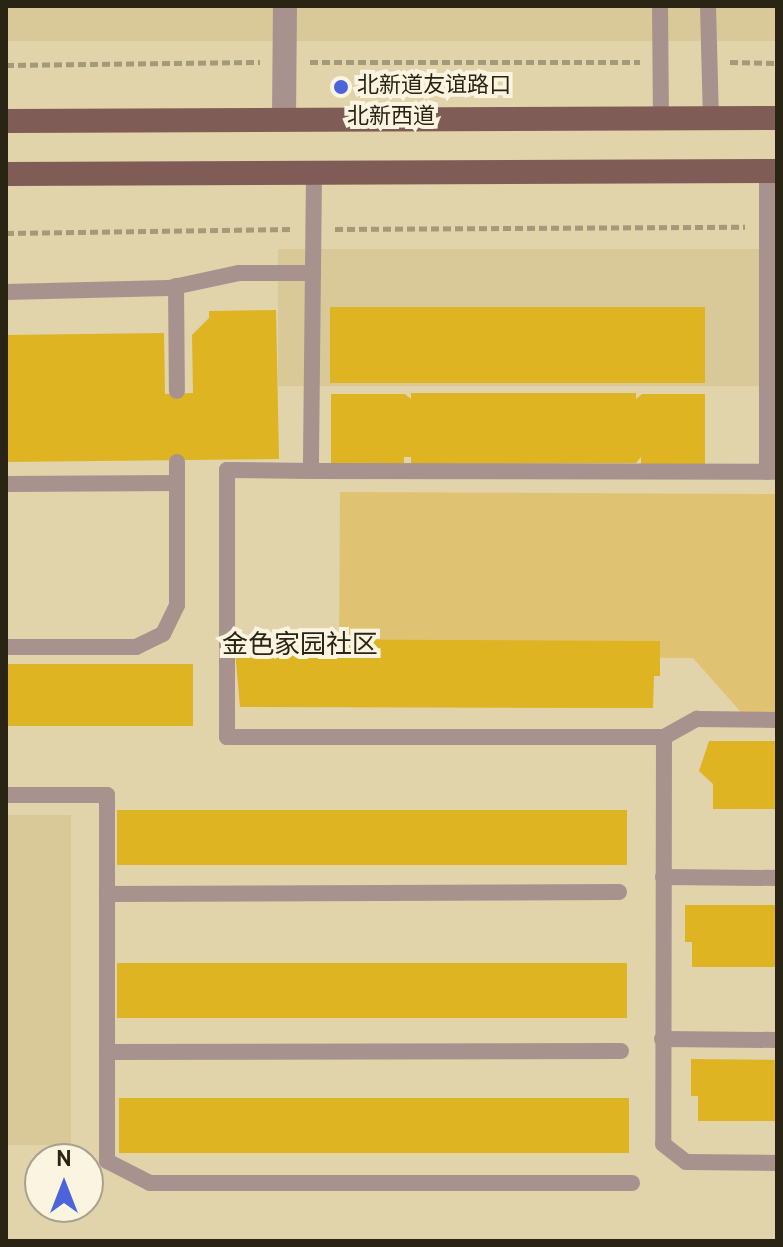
<!DOCTYPE html>
<meta charset="utf-8">
<style>
body{margin:0}
#map{position:relative;width:783px;height:1247px;overflow:hidden;background:#e1d3aa;font-family:Overpass,"Noto Sans SC",sans-serif}
div>[style]{position:absolute}
.built>*{inset:0;background:#d9c898;transform-origin:0 0}
.green>*{inset:0;background:#e0c372}
.building>*{inset:0;background:#deb423;transform-origin:0 0}
.path>*{height:5px;margin-top:-2.5px;transform-origin:0;background:repeating-linear-gradient(90deg,#a49978 0 8px,transparent 0 12px)}
.lane>*{height:16px;margin:-8px;padding:0 8px;transform-origin:8px;border-radius:8px;background:#a7928e}
.street>*{height:24px;margin:-12px;padding:0 12px;transform-origin:12px;border-radius:12px;background:#a7928e}
.primary>*{height:24px;margin:-12px;padding:0 12px;transform-origin:12px;border-radius:12px;background:#7f5c55}
.dots>*{width:22px;height:22px;translate:-50% -50%;box-sizing:border-box;border:4px solid #fbf4e0;border-radius:50%}
span{translate:-50% -50%;white-space:nowrap;text-align:center;line-height:1.15;-webkit-text-stroke:8px #fbf4e0;paint-order:stroke}
.poi-label{font-size:22px;color:#292414}
.left{translate:0 -50%;text-align:left}
.street-label{font-size:22px;color:#292414}
.quarter-label{font-size:26px;color:#292414}
.frame{position:absolute;inset:0;border:8px solid #292414;pointer-events:none}
.north{position:absolute;left:24px;top:1143px;width:80px;height:80px;box-sizing:border-box;background:#fbf4e0;border:2px solid #a7a18e;border-radius:50%;rotate:0deg;font-size:22px;font-weight:700;line-height:32px;text-align:center;color:#292414}
.north::after{content:'';display:block;margin:auto;width:28px;height:36px;background:#4c64d9;clip-path:polygon(50% 0,100% 100%,50% 72%,0 100%)}
</style>
<div id="map">
<div class="built">
<div style="left:6px;top:6px;width:771px;height:35px"></div>
<div style="left:777px;top:249px;width:137px;height:499px;rotate:90deg"></div>
<div style="left:6px;top:815px;width:65px;height:330px"></div>
</div>
<div class="green">
<div style="clip-path:polygon(340px 492px,777px 494px,777px 719px,747px 719px,693px 658px,339px 656px)"></div>
</div>
<div class="building">
<div style="left:705px;top:307px;width:76px;height:375px;rotate:90deg"></div>
<div style="clip-path:polygon(276px 310px,279px 459px,6px 462px,6px 335px,164px 333px,165px 394px,193px 393px,192px 335px,209px 318px,209px 311px)"></div>
<div style="clip-path:polygon(411px 393px,636px 393px,636px 399px,642px 394px,705px 394px,705px 464px,641px 464px,641px 457px,636px 463px,411px 464px,411px 457px,404px 457px,404px 464px,331px 464px,331px 394px,405px 394px,411px 399px)"></div>
<div style="clip-path:polygon(234px 639px,660px 641px,660px 676px,654px 676px,653px 708px,240px 707px)"></div>
<div style="left:6px;top:664px;width:187px;height:62px"></div>
<div style="clip-path:polygon(709px 741px,777px 741px,777px 809px,713px 809px,713px 784px,699px 771px)"></div>
<div style="left:627px;top:810px;width:55px;height:510px;rotate:90deg"></div>
<div style="clip-path:polygon(685px 905px,777px 905px,777px 967px,692px 967px,692px 942px,685px 942px)"></div>
<div style="left:627px;top:963px;width:55px;height:510px;rotate:90deg"></div>
<div style="clip-path:polygon(691px 1059px,777px 1060px,777px 1121px,698px 1121px,698px 1096px,691px 1096px)"></div>
<div style="left:629px;top:1098px;width:55px;height:510px;rotate:90deg"></div>
</div>
<div class="path">
<div style="left:310px;top:62px;width:330px"></div>
<div style="left:730px;top:62px;width:47px;rotate:1.2deg"></div>
<div style="left:6px;top:65px;width:254px;rotate:-0.7deg"></div>
<div style="left:335px;top:229px;width:410px;rotate:-0.3deg"></div>
<div style="left:6px;top:233px;width:287px;rotate:-0.8deg"></div>
</div>
<div class="lane">
<div style="left:660px;top:6px;width:112px;rotate:89.5deg"></div>
<div style="left:708px;top:6px;width:112px;rotate:88.5deg"></div>
<div style="left:767px;top:171px;width:301px;rotate:90deg"></div>
<div style="left:314px;top:173px;width:298px;rotate:90.6deg"></div>
<div style="left:311px;top:471px;width:466px;rotate:0.1deg"></div>
<div style="left:176px;top:286px;width:105px;rotate:89.5deg"></div>
<div style="left:6px;top:292px;width:163px;rotate:-1.4deg"></div>
<div style="left:169px;top:288px;width:72px;rotate:-12.1deg"></div>
<div style="left:239px;top:273px;width:74px"></div>
<div style="left:311px;top:471px;width:84px;rotate:-179.3deg"></div>
<div style="left:227px;top:470px;width:267px;rotate:90deg"></div>
<div style="left:227px;top:737px;width:437px"></div>
<div style="left:664px;top:737px;width:407px;rotate:90.1deg"></div>
<div style="left:663px;top:1144px;width:29px;rotate:38deg"></div>
<div style="left:686px;top:1162px;width:91px;rotate:0.6deg"></div>
<div style="left:6px;top:484px;width:171px;rotate:-0.3deg"></div>
<div style="left:6px;top:647px;width:130px"></div>
<div style="left:136px;top:647px;width:30px;rotate:-26deg"></div>
<div style="left:163px;top:634px;width:32px;rotate:-64deg"></div>
<div style="left:177px;top:605px;width:143px;rotate:-90deg"></div>
<div style="left:664px;top:737px;width:38px;rotate:-29deg"></div>
<div style="left:697px;top:719px;width:80px;rotate:0.7deg"></div>
<div style="left:6px;top:795px;width:101px"></div>
<div style="left:107px;top:795px;width:366px;rotate:90deg"></div>
<div style="left:107px;top:1161px;width:48px;rotate:27.1deg"></div>
<div style="left:150px;top:1183px;width:482px"></div>
<div style="left:663px;top:877px;width:114px;rotate:0.5deg"></div>
<div style="left:107px;top:894px;width:512px;rotate:-0.22deg"></div>
<div style="left:662px;top:1039px;width:115px;rotate:0.5deg"></div>
<div style="left:107px;top:1052px;width:514px;rotate:-0.11deg"></div>
</div>
<div class="street">
<div style="left:284px;top:118px;width:112px;rotate:-89.5deg"></div>
</div>
<div class="primary">
<div style="left:6px;top:121px;width:771px;rotate:-0.22deg"></div>
<div style="left:6px;top:174px;width:771px;rotate:-0.22deg"></div>
</div>
<div class="dots">
<div style="left:341px;top:87px;background:#4c64d9"></div>
</div>
<div class="poi-label">
<span class="left" style="left:357px;top:87px">北新道友谊路口</span>
</div>
<div class="street-label">
<span style="left:391px;top:118px">北新西道</span>
</div>
<div class="quarter-label">
<span style="left:300px;top:647px">金色家园社区</span>
</div>
<div class="frame"></div>
<div class="north">N</div>
</div>
